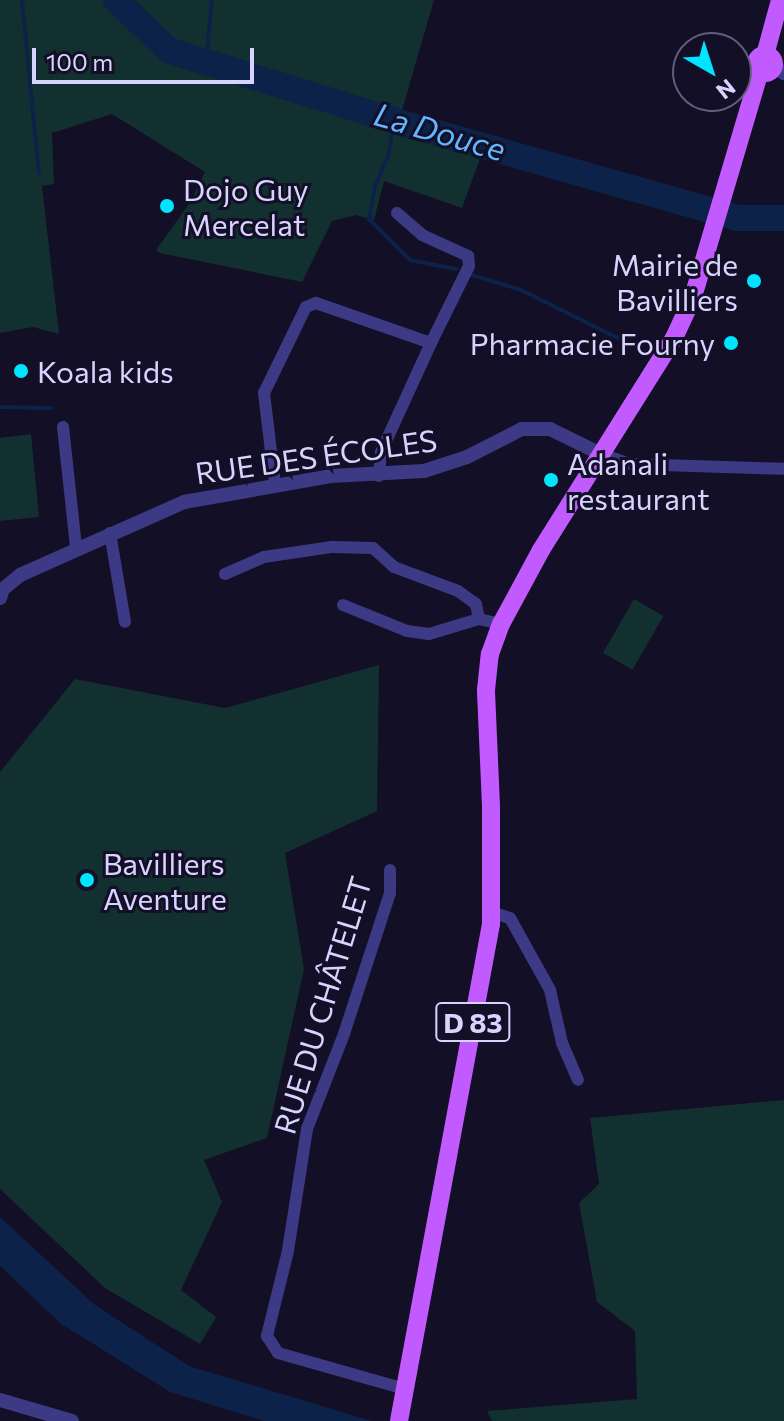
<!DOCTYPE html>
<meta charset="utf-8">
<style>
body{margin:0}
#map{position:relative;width:784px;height:1421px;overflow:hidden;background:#130f26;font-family:Commissioner,sans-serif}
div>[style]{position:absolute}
.green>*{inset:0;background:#12302f;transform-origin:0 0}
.water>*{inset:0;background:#0c2248}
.stream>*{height:4px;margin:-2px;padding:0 2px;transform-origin:2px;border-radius:2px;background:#0c2248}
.river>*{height:26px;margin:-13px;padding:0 13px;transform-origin:13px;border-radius:13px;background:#0c2248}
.minor>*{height:12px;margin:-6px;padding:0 6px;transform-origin:6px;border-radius:6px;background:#3d3a85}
.tertiary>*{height:14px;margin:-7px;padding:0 7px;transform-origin:7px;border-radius:7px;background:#3d3a85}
.primary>*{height:18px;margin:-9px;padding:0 9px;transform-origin:9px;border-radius:9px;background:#c25bff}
.primary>.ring{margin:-9px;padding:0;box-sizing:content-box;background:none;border:18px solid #c25bff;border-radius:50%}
.dots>*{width:22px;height:22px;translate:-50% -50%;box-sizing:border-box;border:4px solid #130f26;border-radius:50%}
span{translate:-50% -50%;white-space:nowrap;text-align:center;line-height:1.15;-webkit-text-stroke:6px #130f26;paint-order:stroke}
.shield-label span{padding:2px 6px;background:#130f26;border:2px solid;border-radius:6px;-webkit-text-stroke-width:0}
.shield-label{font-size:28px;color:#d9d4ff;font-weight:700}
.poi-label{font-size:30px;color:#d9d4ff}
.left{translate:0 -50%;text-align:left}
.right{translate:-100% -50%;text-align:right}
.street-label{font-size:30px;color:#d9d4ff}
.water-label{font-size:32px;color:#62b6ff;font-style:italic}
.north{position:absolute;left:672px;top:32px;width:80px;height:80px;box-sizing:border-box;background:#130f26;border:2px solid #625e7d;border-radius:50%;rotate:141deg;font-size:22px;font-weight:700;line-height:32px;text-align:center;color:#d9d4ff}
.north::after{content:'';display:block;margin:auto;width:28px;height:36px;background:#00e5ff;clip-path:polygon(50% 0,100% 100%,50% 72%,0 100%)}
.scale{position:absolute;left:32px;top:48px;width:222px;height:36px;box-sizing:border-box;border:4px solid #d9d4ff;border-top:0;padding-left:10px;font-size:24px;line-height:28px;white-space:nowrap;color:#d9d4ff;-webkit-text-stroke:6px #130f26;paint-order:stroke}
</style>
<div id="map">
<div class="green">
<div style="clip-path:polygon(0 0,434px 0,396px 131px,482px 153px,462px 208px,384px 181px,374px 220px,356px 215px,332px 221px,302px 282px,160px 253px,156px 250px,191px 201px,205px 172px,112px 114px,52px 133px,54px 184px,42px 186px,59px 334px,33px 327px,0 333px)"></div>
<div style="clip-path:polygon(31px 434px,39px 517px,0 521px,0 438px)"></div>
<div style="left:634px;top:599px;width:34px;height:62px;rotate:30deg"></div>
<div style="clip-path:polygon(379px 665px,377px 811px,285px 853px,304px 969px,267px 1138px,204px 1160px,222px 1202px,181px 1290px,216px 1317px,200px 1344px,105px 1288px,0 1189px,0 772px,75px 679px,225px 708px)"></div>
<div style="clip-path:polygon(784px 1100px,784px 1421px,492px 1421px,487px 1411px,637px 1399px,635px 1331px,597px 1302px,579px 1203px,599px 1184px,590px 1118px)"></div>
</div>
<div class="water">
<div style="clip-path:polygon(0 1217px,95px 1305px,189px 1366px,372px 1421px,264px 1421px,170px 1392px,60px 1323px,0 1266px)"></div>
</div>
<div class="stream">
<div style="left:22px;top:0;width:174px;rotate:84.4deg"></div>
<div style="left:206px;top:62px;width:62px;rotate:-84.5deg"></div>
<div style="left:394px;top:120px;width:36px;rotate:99deg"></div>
<div style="left:388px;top:156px;width:33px;rotate:113deg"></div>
<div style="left:375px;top:186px;width:34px;rotate:100deg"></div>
<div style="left:369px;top:219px;width:58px;rotate:45deg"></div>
<div style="left:410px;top:260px;width:47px;rotate:11.1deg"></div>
<div style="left:472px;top:275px;width:51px;rotate:17deg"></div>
<div style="left:521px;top:290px;width:137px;rotate:26.4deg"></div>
<div style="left:0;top:407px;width:51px;rotate:1.1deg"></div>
</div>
<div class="river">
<div style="left:116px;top:0;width:74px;rotate:43.4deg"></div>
<div style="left:170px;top:51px;width:250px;rotate:17.2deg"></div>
<div style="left:409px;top:125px;width:341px;rotate:15.8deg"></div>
<div style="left:737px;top:218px;width:47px"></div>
</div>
<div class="minor">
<div style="left:397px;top:213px;width:33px;rotate:41deg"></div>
<div style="left:422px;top:235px;width:51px;rotate:24.5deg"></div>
<div style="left:468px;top:256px;width:10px;rotate:84deg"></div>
<div style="left:469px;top:266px;width:86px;rotate:116.3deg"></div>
<div style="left:63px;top:427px;width:121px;rotate:83.8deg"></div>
<div style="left:599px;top:453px;width:32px;rotate:20deg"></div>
<div style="left:629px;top:464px;width:155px;rotate:1.8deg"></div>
<div style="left:275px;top:484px;width:92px;rotate:-96.9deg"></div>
<div style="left:264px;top:393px;width:96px;rotate:-64deg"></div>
<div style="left:306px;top:307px;width:11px;rotate:-22deg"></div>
<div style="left:316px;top:303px;width:122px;rotate:19.2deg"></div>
<div style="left:431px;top:343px;width:120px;rotate:114.6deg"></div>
<div style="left:381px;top:452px;width:24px;rotate:95deg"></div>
<div style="left:110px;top:533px;width:90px;rotate:80.4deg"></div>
<div style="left:225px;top:574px;width:43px;rotate:-23.6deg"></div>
<div style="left:264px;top:557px;width:69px;rotate:-8.4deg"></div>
<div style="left:332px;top:547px;width:41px;rotate:1.4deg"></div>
<div style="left:373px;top:548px;width:28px;rotate:42deg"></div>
<div style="left:394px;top:567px;width:68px;rotate:20.6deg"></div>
<div style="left:458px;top:591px;width:22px;rotate:36deg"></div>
<div style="left:476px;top:604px;width:15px;rotate:79deg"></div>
<div style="left:343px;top:605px;width:69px;rotate:22.1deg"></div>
<div style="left:407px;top:631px;width:22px;rotate:8deg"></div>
<div style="left:429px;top:634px;width:52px;rotate:-16.7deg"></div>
<div style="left:479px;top:619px;width:23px;rotate:13deg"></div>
<div style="left:390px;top:870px;width:23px;rotate:90deg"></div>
<div style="left:390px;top:893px;width:148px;rotate:108.1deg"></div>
<div style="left:344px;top:1034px;width:102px;rotate:111.3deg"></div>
<div style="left:307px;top:1129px;width:123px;rotate:98.9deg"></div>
<div style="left:288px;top:1251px;width:88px;rotate:103.9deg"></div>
<div style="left:267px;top:1336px;width:20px;rotate:57deg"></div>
<div style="left:278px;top:1353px;width:132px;rotate:15.8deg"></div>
<div style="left:491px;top:912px;width:20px;rotate:18deg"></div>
<div style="left:510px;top:918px;width:82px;rotate:60.9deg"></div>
<div style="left:550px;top:990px;width:54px;rotate:77.2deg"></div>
<div style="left:562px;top:1043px;width:40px;rotate:66.6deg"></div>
</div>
<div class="tertiary">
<div style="left:774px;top:67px;width:12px;rotate:31deg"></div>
<div style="left:0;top:598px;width:9px;rotate:-72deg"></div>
<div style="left:3px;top:589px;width:22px;rotate:-39deg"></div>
<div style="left:20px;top:575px;width:180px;rotate:-24deg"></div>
<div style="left:184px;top:502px;width:149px;rotate:-10deg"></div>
<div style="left:331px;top:476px;width:93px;rotate:-3.1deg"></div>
<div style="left:424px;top:471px;width:45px;rotate:-18deg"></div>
<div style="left:467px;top:457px;width:62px;rotate:-27deg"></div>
<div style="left:522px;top:429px;width:28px"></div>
<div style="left:550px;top:429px;width:55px;rotate:26.1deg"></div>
<div style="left:0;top:1400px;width:75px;rotate:16.3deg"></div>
</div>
<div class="primary">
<div class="ring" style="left:756px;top:55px;width:0;height:0"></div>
<div style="left:765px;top:55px;width:57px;rotate:-74.7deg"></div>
<div style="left:399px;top:1421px;width:505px;rotate:-79.51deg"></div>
<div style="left:491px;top:924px;width:118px;rotate:-90deg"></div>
<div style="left:491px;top:806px;width:116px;rotate:-92.5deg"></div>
<div style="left:486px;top:690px;width:36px;rotate:-84deg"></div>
<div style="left:490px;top:654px;width:32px;rotate:-70deg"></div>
<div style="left:501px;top:624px;width:84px;rotate:-61.6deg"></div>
<div style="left:541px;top:550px;width:250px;rotate:-57.9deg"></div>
<div style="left:674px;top:338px;width:45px;rotate:-65.1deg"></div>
<div style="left:693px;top:297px;width:236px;rotate:-73.5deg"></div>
</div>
<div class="dots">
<div style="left:167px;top:206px;background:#00e5ff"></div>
<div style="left:754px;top:281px;background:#00e5ff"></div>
<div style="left:731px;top:343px;background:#00e5ff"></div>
<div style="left:21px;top:371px;background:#00e5ff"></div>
<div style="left:551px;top:480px;background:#00e5ff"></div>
<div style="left:87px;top:880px;background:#00e5ff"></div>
</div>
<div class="shield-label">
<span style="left:473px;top:1022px">D 83</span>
</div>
<div class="poi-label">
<span class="left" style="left:183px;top:206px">Dojo Guy<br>Mercelat</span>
<span class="right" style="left:738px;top:281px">Mairie de<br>Bavilliers</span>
<span class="right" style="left:715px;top:343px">Pharmacie Fourny</span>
<span class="left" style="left:37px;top:371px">Koala kids</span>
<span class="left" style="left:567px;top:480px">Adanali<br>restaurant</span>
<span class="left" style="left:103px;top:880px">Bavilliers<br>Aventure</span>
</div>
<div class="street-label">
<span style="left:316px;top:456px;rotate:-8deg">RUE DES ÉCOLES</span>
<span style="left:322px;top:1005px;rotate:-73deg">RUE DU CHÂTELET</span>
</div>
<div class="water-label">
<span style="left:440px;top:131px;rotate:16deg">La Douce</span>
</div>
<div class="north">N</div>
<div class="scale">100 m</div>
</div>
